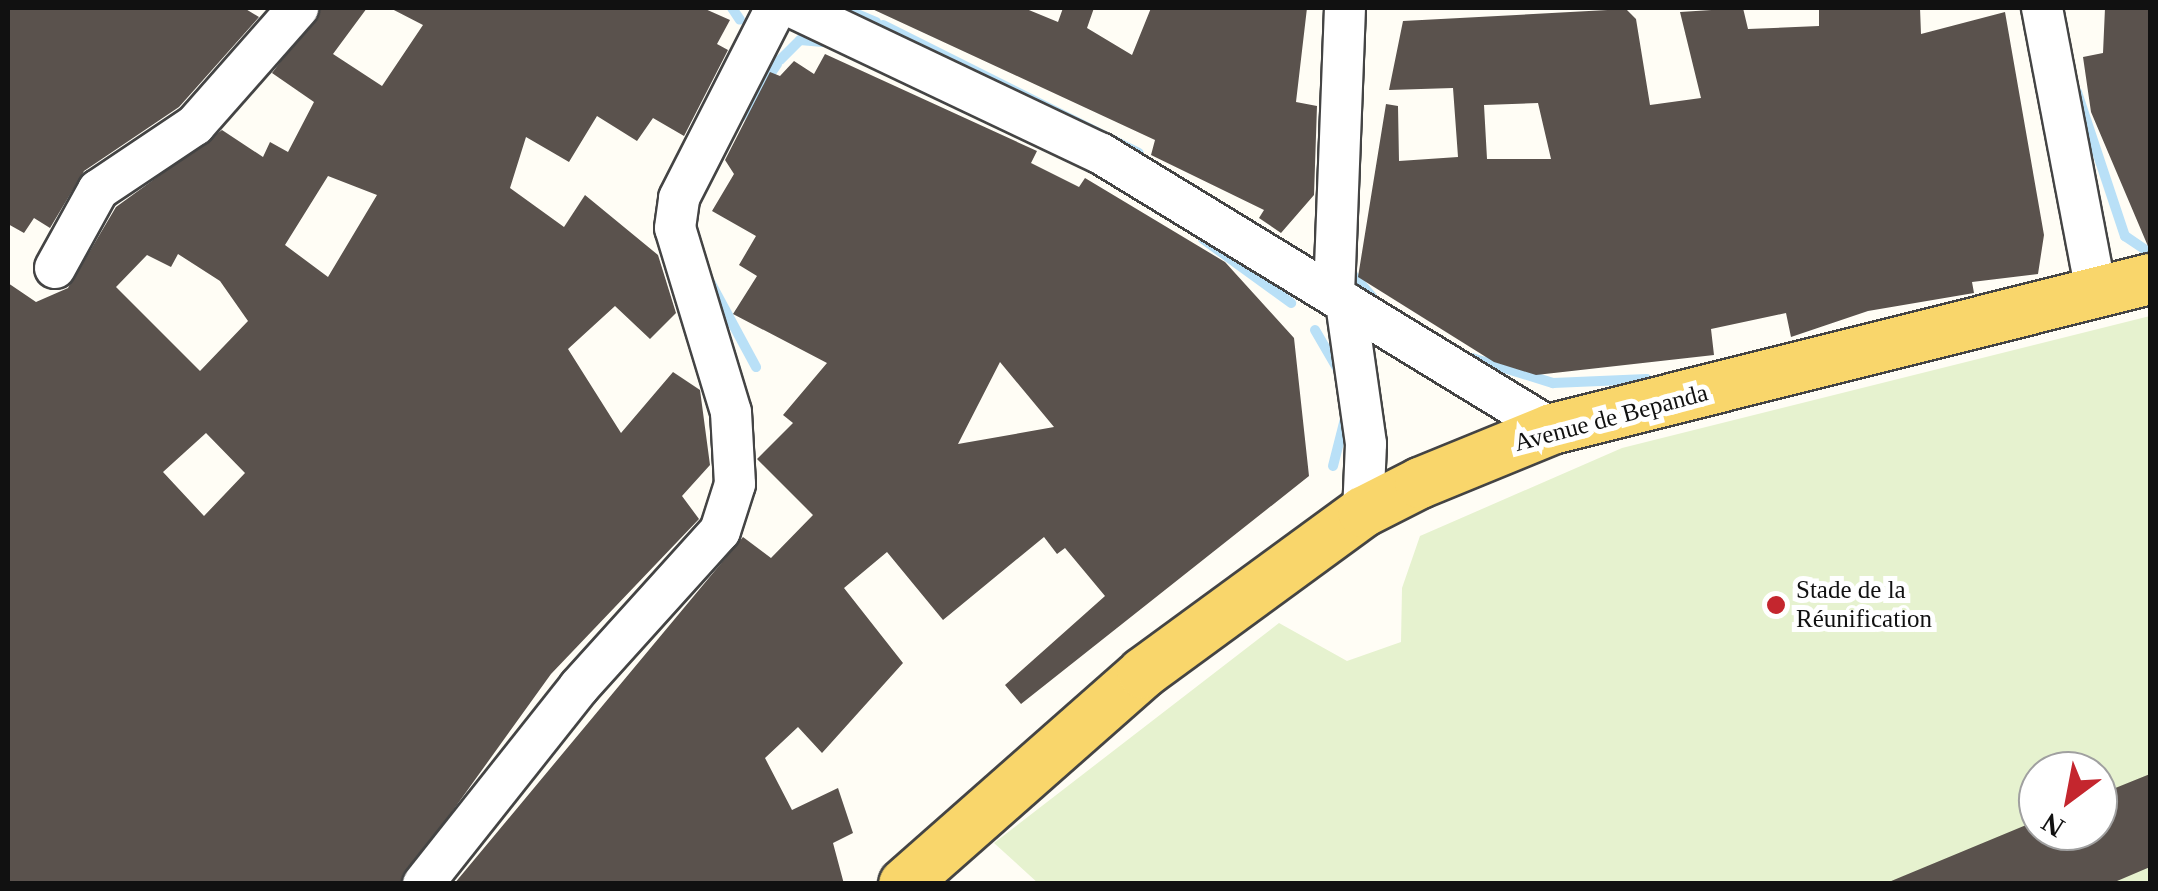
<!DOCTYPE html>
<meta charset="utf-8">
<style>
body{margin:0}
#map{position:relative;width:2158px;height:891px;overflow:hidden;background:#fffdf5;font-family:Georgia,serif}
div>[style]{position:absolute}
.pitch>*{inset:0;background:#e6f2cf}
.stream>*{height:10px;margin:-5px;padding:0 5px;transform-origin:5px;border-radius:5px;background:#b9e0f7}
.building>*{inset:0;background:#5a524d}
.roads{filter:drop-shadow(2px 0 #444) drop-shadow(-2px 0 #444) drop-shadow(0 2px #444) drop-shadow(0 -2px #444)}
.minor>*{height:40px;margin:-20px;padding:0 20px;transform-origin:20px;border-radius:20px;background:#fff}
.major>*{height:50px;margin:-25px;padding:0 25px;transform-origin:25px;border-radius:25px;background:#f9d66b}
.dots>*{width:28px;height:28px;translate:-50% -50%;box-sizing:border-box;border:5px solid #fff;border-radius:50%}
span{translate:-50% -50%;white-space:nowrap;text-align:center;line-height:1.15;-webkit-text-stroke:10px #fff;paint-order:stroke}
.street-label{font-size:25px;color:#111}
.poi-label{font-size:25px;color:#111}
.left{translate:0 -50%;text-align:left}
.frame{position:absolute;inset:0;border:10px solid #111;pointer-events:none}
.north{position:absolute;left:2018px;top:751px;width:100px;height:100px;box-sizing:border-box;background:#fff;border:2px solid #a0a0a0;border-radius:50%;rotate:212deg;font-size:28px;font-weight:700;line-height:40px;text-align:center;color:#111}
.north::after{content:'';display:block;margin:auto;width:35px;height:45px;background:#c4262e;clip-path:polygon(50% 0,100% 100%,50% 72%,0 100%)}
</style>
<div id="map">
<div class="pitch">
<div style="clip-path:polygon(evenodd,2150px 316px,2150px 883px,1039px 884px,994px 843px,1279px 623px,1347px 661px,1401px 642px,1402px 588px,1420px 536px,1622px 448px,2150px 316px,2038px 771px,2098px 771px,2098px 831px,2038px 831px,2038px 771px)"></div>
</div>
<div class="stream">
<div style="left:732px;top:8px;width:14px;rotate:56deg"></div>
<div style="left:843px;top:8px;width:36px;rotate:23deg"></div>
<div style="left:883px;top:25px;width:286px;rotate:26.6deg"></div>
<div style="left:780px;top:60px;width:28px;rotate:-45deg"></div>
<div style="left:800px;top:40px;width:23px;rotate:5deg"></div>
<div style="left:2077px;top:92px;width:152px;rotate:71.6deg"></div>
<div style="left:2125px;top:236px;width:30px;rotate:34deg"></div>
<div style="left:741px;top:117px;width:64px;rotate:-55.8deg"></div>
<div style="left:1203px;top:239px;width:109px;rotate:36deg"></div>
<div style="left:1354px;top:276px;width:28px;rotate:49deg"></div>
<div style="left:709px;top:280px;width:99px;rotate:61.6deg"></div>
<div style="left:1315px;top:330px;width:44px;rotate:59.9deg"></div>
<div style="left:1472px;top:358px;width:85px;rotate:17.2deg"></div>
<div style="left:1553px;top:383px;width:94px;rotate:-2.4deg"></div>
<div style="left:1333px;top:466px;width:49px;rotate:-75.7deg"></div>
</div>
<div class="building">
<div style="clip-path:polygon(8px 8px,244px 8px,259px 17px,179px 107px,84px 171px,50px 228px,34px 218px,24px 233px,8px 224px)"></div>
<div style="clip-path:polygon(evenodd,321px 8px,367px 8px,333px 54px,382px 86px,423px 25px,390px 8px,703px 8px,730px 20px,717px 44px,728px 50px,684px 136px,653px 118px,637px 141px,597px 116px,569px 162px,526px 137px,510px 188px,564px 227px,585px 195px,658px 255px,676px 313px,650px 339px,615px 306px,568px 349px,621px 433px,673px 372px,700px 390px,710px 465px,682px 496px,699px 519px,551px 674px,400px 884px,8px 884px,8px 283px,36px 302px,68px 288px,116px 207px,222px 130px,263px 157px,270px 142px,288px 152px,314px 102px,272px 73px,321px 8px,328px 176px,377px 195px,328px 277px,285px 245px,328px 176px,321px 8px,178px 254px,220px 281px,248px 321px,200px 371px,116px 287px,147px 255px,171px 267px,178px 254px,321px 8px,206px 433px,245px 473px,204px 516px,163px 472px,206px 433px)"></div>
<div style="clip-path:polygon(870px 8px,1024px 8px,1058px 22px,1063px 8px,1094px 8px,1087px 28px,1132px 55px,1151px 8px,1307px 8px,1296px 102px,1317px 106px,1314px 195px,1281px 233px,1259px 218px,1264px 210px,1151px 155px,1155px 140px)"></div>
<div style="clip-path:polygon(evenodd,1743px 8px,1748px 29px,1819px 26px,1819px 8px,1920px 8px,1921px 34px,2005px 12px,2044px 235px,2038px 274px,1972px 282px,1974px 293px,1868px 311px,1791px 337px,1786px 313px,1711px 329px,1714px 355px,1536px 375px,1494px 362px,1358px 277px,1386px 104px,1398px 106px,1399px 161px,1458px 157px,1453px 88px,1389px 90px,1403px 21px,1626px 9px,1636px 19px,1650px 105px,1701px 98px,1680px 12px,1743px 8px,1538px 103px,1551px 159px,1487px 159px,1484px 105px,1538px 103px)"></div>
<div style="clip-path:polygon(2105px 8px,2150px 8px,2150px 251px,2091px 112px,2083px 57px,2103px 53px)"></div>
<div style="clip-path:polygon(evenodd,825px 54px,1037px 151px,1031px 163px,1079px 187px,1085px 178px,1225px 262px,1294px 338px,1309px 476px,1021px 704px,1005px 685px,1105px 596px,1065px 548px,1057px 554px,1044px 537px,943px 620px,887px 552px,844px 588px,903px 663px,822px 753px,798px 727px,765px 758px,792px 810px,838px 788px,853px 833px,833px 843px,844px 884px,454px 884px,743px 537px,771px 558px,813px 515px,757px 459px,793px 423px,783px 415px,827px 363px,733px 314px,757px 276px,739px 265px,756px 236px,712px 211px,734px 174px,725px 160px,770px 72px,780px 76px,794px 61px,814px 74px,825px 54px,1000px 362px,1054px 427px,958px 444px,1000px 362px)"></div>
<div style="clip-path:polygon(2150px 774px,2150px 867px,2110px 884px,1884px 884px,2038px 820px,2038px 831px,2098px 831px,2098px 795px)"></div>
</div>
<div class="roads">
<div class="minor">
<div style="left:794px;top:8px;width:339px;rotate:25.4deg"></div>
<div style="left:1100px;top:153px;width:530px;rotate:31.41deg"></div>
<div style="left:2042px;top:8px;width:294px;rotate:79.2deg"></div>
<div style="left:55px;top:268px;width:89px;rotate:-61.1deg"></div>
<div style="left:98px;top:190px;width:117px;rotate:-33.8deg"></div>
<div style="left:195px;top:125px;width:156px;rotate:-48.6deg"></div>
<div style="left:1334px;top:294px;width:286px;rotate:-87.8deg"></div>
<div style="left:1346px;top:303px;width:142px;rotate:81.9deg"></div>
<div style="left:1366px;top:444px;width:68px;rotate:92.5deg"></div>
<div style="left:423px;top:884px;width:251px;rotate:-51.6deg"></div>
<div style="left:579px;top:687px;width:210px;rotate:-47.9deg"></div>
<div style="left:720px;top:531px;width:49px;rotate:-72.3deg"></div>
<div style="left:735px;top:484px;width:72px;rotate:-93.2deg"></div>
<div style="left:731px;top:412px;width:192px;rotate:-106.9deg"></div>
<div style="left:675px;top:228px;width:30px;rotate:-82deg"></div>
<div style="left:679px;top:198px;width:213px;rotate:-63deg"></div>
</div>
<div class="major">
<div style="left:904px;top:884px;width:319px;rotate:-41.4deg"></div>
<div style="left:1143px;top:673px;width:273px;rotate:-36.2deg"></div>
<div style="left:1363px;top:512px;width:64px;rotate:-27deg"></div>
<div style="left:1420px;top:483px;width:143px;rotate:-22.2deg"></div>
<div style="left:1552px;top:429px;width:617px;rotate:-14.08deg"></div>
</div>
</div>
<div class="dots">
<div style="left:1776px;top:605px;background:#c4262e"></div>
</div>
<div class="street-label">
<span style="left:1611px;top:418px;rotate:-15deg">Avenue de Bepanda</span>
</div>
<div class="poi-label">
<span class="left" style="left:1796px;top:605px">Stade de la<br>Réunification</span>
</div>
<div class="frame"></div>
<div class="north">N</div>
</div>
